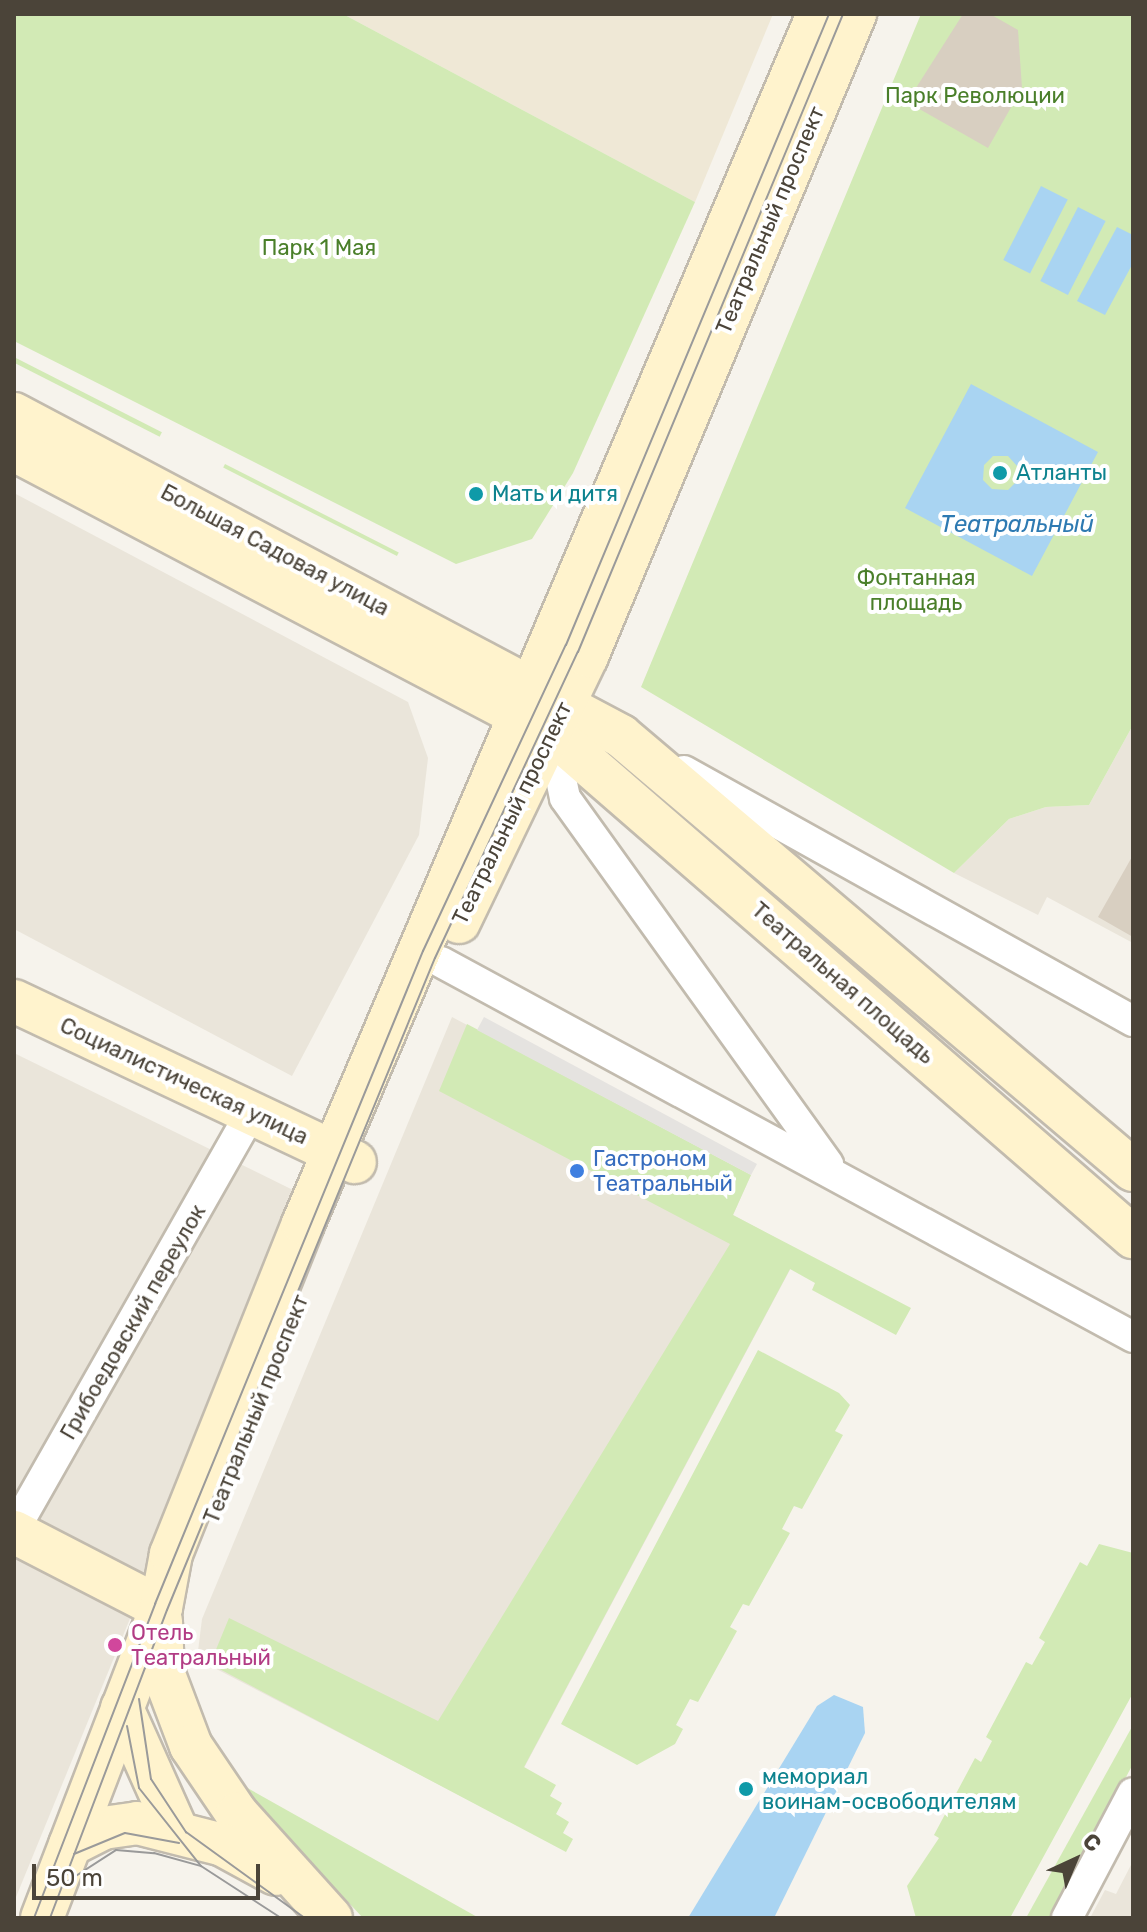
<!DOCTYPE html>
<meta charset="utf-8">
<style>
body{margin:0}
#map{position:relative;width:1147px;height:1932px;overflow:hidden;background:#f6f3ec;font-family:Rubik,sans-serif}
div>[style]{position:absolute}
.residential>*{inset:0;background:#eae5da}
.education>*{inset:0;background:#efe8d6}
.green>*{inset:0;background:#d2eab5;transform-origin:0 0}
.parking>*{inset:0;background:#e5e3e0}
.water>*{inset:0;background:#a9d4f2;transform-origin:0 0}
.building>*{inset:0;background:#d8cfc1}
.roads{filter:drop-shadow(2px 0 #c2bbae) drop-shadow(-2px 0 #c2bbae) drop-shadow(0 2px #c2bbae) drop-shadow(0 -2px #c2bbae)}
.street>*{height:30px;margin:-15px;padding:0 15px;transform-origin:15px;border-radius:15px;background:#fff}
.secondary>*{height:42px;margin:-21px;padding:0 21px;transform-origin:21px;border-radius:21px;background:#fff3cd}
.tram>*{height:2px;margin:-1px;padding:0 1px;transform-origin:1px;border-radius:1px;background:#9a9a9a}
.dots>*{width:22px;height:22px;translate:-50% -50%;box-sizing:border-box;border:4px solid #fff;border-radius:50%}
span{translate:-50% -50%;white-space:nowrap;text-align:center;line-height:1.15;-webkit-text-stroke:8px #fff;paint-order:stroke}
.park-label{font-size:22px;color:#4a7f2a}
.street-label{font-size:22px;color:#4b4439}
.culture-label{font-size:22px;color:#0d838f}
.left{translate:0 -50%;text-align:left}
.shop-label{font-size:22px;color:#366cbe}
.hotel-label{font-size:22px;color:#b23c85}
.water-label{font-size:24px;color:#2e7ab2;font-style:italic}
.frame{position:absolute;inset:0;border:16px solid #4b4439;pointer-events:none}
.north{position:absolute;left:1035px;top:1820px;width:80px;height:80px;-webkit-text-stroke:6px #fff;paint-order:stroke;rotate:44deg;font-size:22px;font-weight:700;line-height:32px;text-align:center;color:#4b4439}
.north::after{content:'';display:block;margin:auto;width:28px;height:36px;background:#4b4439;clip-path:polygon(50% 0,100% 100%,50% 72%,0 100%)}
.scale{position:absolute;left:32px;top:1864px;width:228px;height:36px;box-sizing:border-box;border:4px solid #4b4439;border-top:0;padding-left:10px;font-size:24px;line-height:28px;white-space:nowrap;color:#4b4439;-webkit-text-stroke:6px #fff;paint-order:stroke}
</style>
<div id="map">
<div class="residential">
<div style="clip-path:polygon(14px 493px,408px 702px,428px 758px,419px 835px,292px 1076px,14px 929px)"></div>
<div style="clip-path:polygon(1133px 725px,1133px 943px,1047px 897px,1038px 915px,954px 873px,1009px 819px,1046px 807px,1089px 805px)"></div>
<div style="clip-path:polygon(452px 1017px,751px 1175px,733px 1215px,800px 1251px,524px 1768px,486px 1809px,197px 1659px,202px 1619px)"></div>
<div style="clip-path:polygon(14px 1053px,295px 1191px,154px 1560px,14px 1902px)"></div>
<div style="clip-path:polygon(1133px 1861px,1133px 1918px,1090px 1918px,1105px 1890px,1116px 1894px)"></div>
</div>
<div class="education">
<div style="clip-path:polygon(343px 14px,773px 14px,695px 202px)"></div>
</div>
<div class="green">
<div style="clip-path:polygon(14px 14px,343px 14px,695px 202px,573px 473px,532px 539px,456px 564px,14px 341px)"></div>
<div style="clip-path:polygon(921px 14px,1133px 14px,1133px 725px,1089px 805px,1046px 807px,1009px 819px,954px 873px,641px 687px)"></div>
<div style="left:14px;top:357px;width:166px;height:5px;rotate:27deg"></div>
<div style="left:225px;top:464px;width:195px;height:4px;rotate:27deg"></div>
<div style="clip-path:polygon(467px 1024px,751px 1175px,733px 1215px,911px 1308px,896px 1335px,812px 1290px,815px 1283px,790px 1269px,524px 1767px,556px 1785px,550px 1796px,562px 1803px,556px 1814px,569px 1822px,563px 1833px,573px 1839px,566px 1852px,210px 1664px,229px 1618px,438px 1721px,730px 1244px,439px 1091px)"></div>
<div style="clip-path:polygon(758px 1350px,839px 1393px,850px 1405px,835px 1431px,843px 1435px,802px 1509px,794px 1506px,782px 1529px,790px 1533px,749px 1606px,743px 1604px,730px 1627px,737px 1631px,698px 1702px,690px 1699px,676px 1725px,683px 1729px,675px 1744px,637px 1765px,561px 1724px)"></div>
<div style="clip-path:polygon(1099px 1544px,1133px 1553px,1133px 1693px,1010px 1918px,916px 1918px,907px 1886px,939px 1838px,934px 1835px,975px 1758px,981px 1762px,992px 1741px,986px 1737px,1026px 1662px,1032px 1665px,1045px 1642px,1039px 1638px,1080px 1562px,1087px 1566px)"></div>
<div style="clip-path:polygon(1133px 1725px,1133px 1764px,1050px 1918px,1026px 1918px)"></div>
<div style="clip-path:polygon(235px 1781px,479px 1918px,363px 1918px)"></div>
</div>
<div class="parking">
<div style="clip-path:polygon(484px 1017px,757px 1164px,751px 1175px,477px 1030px)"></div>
</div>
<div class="water">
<div style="left:1041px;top:186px;width:30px;height:83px;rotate:27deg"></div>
<div style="left:1078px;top:207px;width:31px;height:83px;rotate:27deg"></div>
<div style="clip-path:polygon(1117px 227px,1133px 235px,1133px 263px,1105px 315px,1077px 301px)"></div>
<div style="clip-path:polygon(evenodd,971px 384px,1098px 452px,1032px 576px,905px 508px,971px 384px,993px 456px,1008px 456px,1017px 466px,1018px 480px,1008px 490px,992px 489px,983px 480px,984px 465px,993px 456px)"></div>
<div style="clip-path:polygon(834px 1695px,863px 1707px,865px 1733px,774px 1918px,688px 1918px,817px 1706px)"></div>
</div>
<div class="building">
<div style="clip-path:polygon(963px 14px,990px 14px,1018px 30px,1022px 88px,988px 148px,907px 102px)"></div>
<div style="clip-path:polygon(1133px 855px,1133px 937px,1098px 917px)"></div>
</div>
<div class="roads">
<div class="street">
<div style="left:551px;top:732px;width:67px;rotate:78deg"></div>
<div style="left:565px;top:798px;width:451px;rotate:54.3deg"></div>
<div style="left:684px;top:771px;width:514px;rotate:29.11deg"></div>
<div style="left:441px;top:962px;width:787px;rotate:28.45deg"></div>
<div style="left:14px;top:1530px;width:480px;rotate:-60.4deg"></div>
<div style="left:1067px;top:1918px;width:141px;rotate:-62.2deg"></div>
</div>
<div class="secondary">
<div style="left:14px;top:414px;width:687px;rotate:27.94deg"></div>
<div style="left:621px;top:736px;width:671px;rotate:40.29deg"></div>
<div style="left:14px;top:450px;width:607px;rotate:27.71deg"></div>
<div style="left:551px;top:732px;width:771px;rotate:40.95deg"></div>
<div style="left:459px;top:922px;width:295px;rotate:-64.3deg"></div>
<div style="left:587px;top:656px;width:696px;rotate:-67.34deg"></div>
<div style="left:14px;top:1001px;width:377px;rotate:25.3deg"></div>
<div style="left:14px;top:1532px;width:165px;rotate:27.3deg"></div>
<div style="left:161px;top:1621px;width:51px;rotate:87.8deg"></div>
<div style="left:163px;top:1672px;width:79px;rotate:69.3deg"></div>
<div style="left:191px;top:1746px;width:82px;rotate:55.9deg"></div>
<div style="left:237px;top:1814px;width:140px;rotate:47.9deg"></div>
<div style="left:122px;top:1708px;width:135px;rotate:65.9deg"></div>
<div style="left:70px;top:1845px;width:37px;rotate:-27deg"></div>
<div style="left:103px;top:1828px;width:34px;rotate:-8deg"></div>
<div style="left:137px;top:1823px;width:89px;rotate:14.3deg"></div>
<div style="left:223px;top:1845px;width:60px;rotate:28.7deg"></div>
<div style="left:42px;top:1918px;width:332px;rotate:-69deg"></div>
<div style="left:161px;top:1608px;width:55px;rotate:-79.5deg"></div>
<div style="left:171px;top:1554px;width:355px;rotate:-68.2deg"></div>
<div style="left:303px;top:1224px;width:1315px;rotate:-66.94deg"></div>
</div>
</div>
<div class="tram">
<div style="left:139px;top:1699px;width:81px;rotate:81.5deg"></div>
<div style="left:151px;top:1779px;width:64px;rotate:56.6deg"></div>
<div style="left:186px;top:1832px;width:147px;rotate:35.9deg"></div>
<div style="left:127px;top:1726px;width:63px;rotate:79deg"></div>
<div style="left:139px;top:1788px;width:100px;rotate:51.5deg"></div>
<div style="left:74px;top:1854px;width:55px;rotate:-22.4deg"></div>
<div style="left:125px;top:1833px;width:55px;rotate:10.5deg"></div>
<div style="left:68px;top:1881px;width:57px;rotate:-32.9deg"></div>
<div style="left:116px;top:1850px;width:38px;rotate:5deg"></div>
<div style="left:154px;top:1853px;width:49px;rotate:15.5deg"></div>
<div style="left:201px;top:1866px;width:95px;rotate:33deg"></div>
<div style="left:34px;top:1918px;width:337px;rotate:-68.9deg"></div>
<div style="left:155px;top:1604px;width:706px;rotate:-67.69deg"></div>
<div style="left:423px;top:951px;width:338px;rotate:-65deg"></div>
<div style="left:566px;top:645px;width:684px;rotate:-67.37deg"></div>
<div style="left:50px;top:1918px;width:329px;rotate:-69.2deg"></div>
<div style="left:167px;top:1610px;width:705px;rotate:-67.66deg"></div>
<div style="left:435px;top:958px;width:338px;rotate:-65deg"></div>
<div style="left:578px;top:652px;width:691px;rotate:-67.44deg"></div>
</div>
<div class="dots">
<div style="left:1000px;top:473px;background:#0f9aa8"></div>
<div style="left:476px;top:494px;background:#0f9aa8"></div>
<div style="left:577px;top:1171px;background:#3f7fe0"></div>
<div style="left:115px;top:1645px;background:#d1479c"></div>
<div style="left:746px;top:1789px;background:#0f9aa8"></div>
</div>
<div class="park-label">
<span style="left:975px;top:96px">Парк Революции</span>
<span style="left:319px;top:248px">Парк 1 Мая</span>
<span style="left:916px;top:590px">Фонтанная<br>площадь</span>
</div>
<div class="street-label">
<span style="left:770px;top:220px;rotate:-67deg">Театральный проспект</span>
<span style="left:275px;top:550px;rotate:28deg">Большая Садовая улица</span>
<span style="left:512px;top:813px;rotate:-64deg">Театральный проспект</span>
<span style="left:843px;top:983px;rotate:41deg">Театральная площадь</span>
<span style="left:184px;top:1081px;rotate:25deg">Социалистическая улица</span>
<span style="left:133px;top:1322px;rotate:-60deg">Грибоедовский переулок</span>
<span style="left:256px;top:1409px;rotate:-68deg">Театральный проспект</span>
</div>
<div class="culture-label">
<span class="left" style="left:1016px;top:473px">Атланты</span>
<span class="left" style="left:492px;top:494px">Мать и дитя</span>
<span class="left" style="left:762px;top:1789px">мемориал<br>воинам-освободителям</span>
</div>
<div class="shop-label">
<span class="left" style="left:593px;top:1171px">Гастроном<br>Театральный</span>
</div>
<div class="hotel-label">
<span class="left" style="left:131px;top:1645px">Отель<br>Театральный</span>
</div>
<div class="water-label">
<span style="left:1017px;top:525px">Театральный</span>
</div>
<div class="frame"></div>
<div class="north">С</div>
<div class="scale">50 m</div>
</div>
